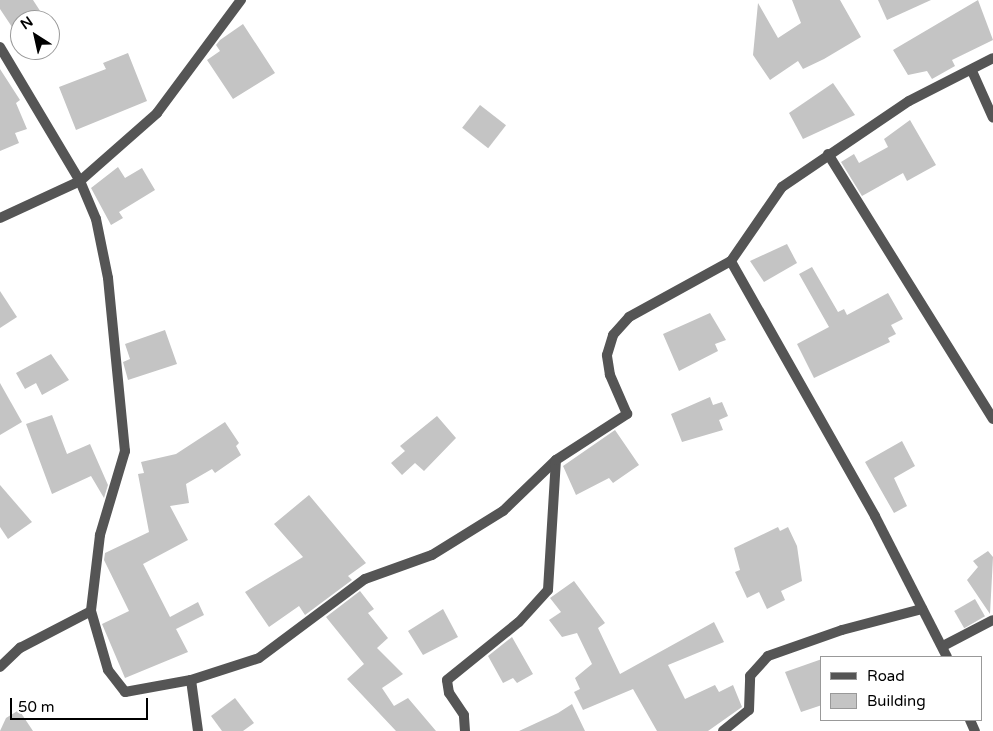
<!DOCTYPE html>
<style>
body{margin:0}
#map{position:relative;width:993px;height:731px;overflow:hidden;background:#fff;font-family:"Varela Round",sans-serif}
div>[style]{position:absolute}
.building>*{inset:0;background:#c4c4c4;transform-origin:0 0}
.minor>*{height:10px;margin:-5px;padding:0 5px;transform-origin:5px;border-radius:5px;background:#555}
span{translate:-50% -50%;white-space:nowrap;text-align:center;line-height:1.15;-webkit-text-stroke:4.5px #fff;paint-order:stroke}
.legend{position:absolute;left:820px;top:656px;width:162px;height:65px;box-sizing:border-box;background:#fff;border:1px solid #999;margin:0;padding:6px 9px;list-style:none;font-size:15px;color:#000}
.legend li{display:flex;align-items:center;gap:10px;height:25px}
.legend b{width:25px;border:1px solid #999}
.north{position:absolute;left:10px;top:10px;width:50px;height:50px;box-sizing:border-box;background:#fff;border:1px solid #999;border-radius:50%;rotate:325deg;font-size:14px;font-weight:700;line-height:20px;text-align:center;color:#000}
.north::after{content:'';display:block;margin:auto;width:18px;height:22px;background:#000;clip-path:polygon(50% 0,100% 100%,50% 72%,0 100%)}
.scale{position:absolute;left:10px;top:698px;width:138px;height:22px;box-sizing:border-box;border:2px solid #000;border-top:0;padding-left:6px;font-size:15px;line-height:18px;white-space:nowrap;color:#000;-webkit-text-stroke:4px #fff;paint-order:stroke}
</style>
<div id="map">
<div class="building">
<div style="clip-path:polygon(0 0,33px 0,46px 20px,20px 20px,20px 39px,0 9px)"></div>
<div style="clip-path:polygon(792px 0,840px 0,861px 37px,824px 59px,803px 69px,798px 61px,770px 80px,753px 55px,758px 3px,778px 38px,801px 23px)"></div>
<div style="clip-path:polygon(878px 0,931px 0,887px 20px)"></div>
<div style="clip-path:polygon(978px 0,993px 40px,952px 60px,955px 66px,932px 79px,927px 71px,908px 75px,893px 50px)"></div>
<div style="clip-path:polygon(243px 24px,275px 73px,233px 99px,207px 60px,220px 51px,216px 45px,220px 40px)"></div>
<div style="clip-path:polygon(128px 53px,147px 101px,76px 130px,59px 87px,106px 69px,103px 63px)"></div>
<div style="clip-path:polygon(0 69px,20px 100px,16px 103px,27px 129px,15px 133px,19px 143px,0 151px)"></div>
<div style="clip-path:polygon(833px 83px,855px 115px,803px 139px,789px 113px)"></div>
<div style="left:480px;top:105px;width:33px;height:29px;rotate:38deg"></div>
<div style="clip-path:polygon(910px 120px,936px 165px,907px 181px,903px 173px,862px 196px,841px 162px,854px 154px,859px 163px,888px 147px,884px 139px)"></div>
<div style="clip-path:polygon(118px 167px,125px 178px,142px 168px,155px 190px,119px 212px,123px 218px,111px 225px,91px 188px)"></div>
<div style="clip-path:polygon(787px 244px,797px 263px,764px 282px,750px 261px)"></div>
<div style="clip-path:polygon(812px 267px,838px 312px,844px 309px,847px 315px,888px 293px,903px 319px,891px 325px,896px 334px,888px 338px,890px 342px,814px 378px,797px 344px,829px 327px,799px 274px)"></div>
<div style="clip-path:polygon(0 291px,17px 317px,0 328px)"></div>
<div style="clip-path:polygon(710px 313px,726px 340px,715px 344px,718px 351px,679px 371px,663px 334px)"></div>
<div style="clip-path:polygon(165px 330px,177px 364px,128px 380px,123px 362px,130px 359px,125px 344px)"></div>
<div style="clip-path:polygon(51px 354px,69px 380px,42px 395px,36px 383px,25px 389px,16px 373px)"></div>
<div style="clip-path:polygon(0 383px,22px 422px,0 435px)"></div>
<div style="clip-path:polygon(710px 397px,713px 405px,722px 402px,728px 416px,719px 420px,723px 430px,682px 442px,671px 414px)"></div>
<div style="clip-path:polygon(52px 415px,67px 454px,90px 444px,108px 485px,104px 498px,91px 476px,52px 494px,26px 424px)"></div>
<div style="clip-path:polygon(437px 416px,456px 438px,424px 471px,415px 463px,402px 475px,391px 463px,405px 451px,400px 446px)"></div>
<div style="clip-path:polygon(225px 422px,239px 443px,236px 446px,241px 455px,215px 473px,212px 469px,186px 484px,189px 503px,170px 506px,188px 540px,143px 564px,170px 617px,198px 602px,204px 615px,176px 629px,188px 652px,125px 678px,102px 624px,129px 611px,104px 560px,105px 553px,149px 532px,138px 474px,144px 473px,141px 462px,176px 454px)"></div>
<div style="clip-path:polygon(615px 430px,639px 465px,613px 483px,609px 478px,576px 495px,563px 466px)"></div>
<div style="clip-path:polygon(902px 441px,915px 466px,894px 478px,907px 506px,894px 513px,865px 462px)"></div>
<div style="clip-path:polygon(0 485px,32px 522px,8px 539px,0 527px)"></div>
<div style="clip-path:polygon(309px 495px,366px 563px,348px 576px,352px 580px,305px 615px,299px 606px,269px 627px,245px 592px,303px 557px,274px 524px)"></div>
<div style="clip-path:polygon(778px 527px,780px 531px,788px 527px,797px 546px,802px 581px,781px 591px,785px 600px,767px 609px,759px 592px,747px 598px,735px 572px,740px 570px,734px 548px)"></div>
<div style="clip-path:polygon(988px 551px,993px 557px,990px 614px,967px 580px,978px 567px,973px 561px)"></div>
<div style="clip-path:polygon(574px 581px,605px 623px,598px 628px,620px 674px,714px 622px,724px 642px,668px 665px,685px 699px,715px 685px,719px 692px,733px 685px,742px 707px,708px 731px,657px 731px,633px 689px,583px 710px,574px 692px,580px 689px,575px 678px,592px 664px,577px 633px,562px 637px,549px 620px,561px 612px,550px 598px)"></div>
<div style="clip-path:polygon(360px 591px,374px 609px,368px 613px,388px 638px,377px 648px,403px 674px,382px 688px,394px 706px,408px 698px,436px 731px,396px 731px,347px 679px,364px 664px,326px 617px)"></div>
<div style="left:975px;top:599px;width:20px;height:24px;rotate:60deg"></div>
<div style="clip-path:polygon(443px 609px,458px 637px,423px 655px,408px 631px)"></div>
<div style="clip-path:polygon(512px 637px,533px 674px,517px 683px,513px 678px,503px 683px,488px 656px)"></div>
<div style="clip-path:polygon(822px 659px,822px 705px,801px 712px,785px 672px)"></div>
<div style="clip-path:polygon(235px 698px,254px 723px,243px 731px,222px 731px,211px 716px)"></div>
<div style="clip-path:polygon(572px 704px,585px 731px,519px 731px,558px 713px)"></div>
<div style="clip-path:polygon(19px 710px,33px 731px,0 731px,6px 718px)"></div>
</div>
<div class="minor">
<div style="left:0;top:47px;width:156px;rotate:59.2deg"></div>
<div style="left:80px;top:181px;width:41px;rotate:67.2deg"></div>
<div style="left:96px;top:219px;width:60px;rotate:78.5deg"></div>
<div style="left:108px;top:278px;width:174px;rotate:84.4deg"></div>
<div style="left:125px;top:451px;width:88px;rotate:106.6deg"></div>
<div style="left:100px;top:535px;width:77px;rotate:96.8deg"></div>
<div style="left:91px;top:611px;width:61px;rotate:73.9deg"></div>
<div style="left:108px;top:670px;width:28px;rotate:52deg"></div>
<div style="left:125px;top:692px;width:67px;rotate:-10.3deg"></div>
<div style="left:191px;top:680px;width:51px;rotate:82.2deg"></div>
<div style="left:972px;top:71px;width:51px;rotate:65.9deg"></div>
<div style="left:828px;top:154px;width:312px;rotate:58.1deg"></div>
<div style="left:0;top:218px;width:88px;rotate:-24.8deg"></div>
<div style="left:80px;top:181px;width:103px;rotate:-41.4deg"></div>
<div style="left:157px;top:113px;width:141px;rotate:-53.4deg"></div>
<div style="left:943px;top:646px;width:56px;rotate:-27.5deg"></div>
<div style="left:947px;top:657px;width:158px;rotate:-117.1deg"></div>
<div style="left:875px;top:516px;width:293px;rotate:-119.5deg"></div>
<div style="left:731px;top:261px;width:90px;rotate:-55.4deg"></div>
<div style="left:782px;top:187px;width:153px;rotate:-34.1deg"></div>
<div style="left:909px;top:101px;width:94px;rotate:-27.1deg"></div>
<div style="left:0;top:667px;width:28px;rotate:-44deg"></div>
<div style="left:20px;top:648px;width:80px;rotate:-27.5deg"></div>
<div style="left:191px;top:680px;width:71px;rotate:-17.9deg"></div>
<div style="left:259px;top:658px;width:132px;rotate:-36.7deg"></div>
<div style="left:365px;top:579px;width:71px;rotate:-19.7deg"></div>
<div style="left:432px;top:555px;width:84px;rotate:-31.8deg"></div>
<div style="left:503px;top:511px;width:74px;rotate:-43.9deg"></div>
<div style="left:970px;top:720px;width:12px;rotate:66deg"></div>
<div style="left:465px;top:731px;width:16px;rotate:-94deg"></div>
<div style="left:464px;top:715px;width:27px;rotate:-124deg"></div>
<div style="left:449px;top:693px;width:13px;rotate:-99deg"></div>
<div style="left:447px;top:680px;width:92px;rotate:-38.9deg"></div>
<div style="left:519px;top:622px;width:43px;rotate:-47.8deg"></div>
<div style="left:548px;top:590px;width:130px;rotate:-86.5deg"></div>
<div style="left:556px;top:460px;width:85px;rotate:-32.9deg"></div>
<div style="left:627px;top:414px;width:43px;rotate:-113.6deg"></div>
<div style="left:610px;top:375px;width:20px;rotate:-99deg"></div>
<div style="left:607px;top:355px;width:21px;rotate:-73deg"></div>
<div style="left:613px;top:335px;width:24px;rotate:-48deg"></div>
<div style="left:629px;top:317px;width:116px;rotate:-28.8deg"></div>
<div style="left:723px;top:731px;width:33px;rotate:-39deg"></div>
<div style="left:749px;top:710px;width:34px;rotate:-88deg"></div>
<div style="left:750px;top:676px;width:27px;rotate:-48deg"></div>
<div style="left:768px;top:656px;width:78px;rotate:-19.4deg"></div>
<div style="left:842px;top:630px;width:83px;rotate:-14.7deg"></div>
</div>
<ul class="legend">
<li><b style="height:6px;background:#555"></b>Road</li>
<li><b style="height:14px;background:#c4c4c4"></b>Building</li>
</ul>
<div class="north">N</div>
<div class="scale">50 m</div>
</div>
